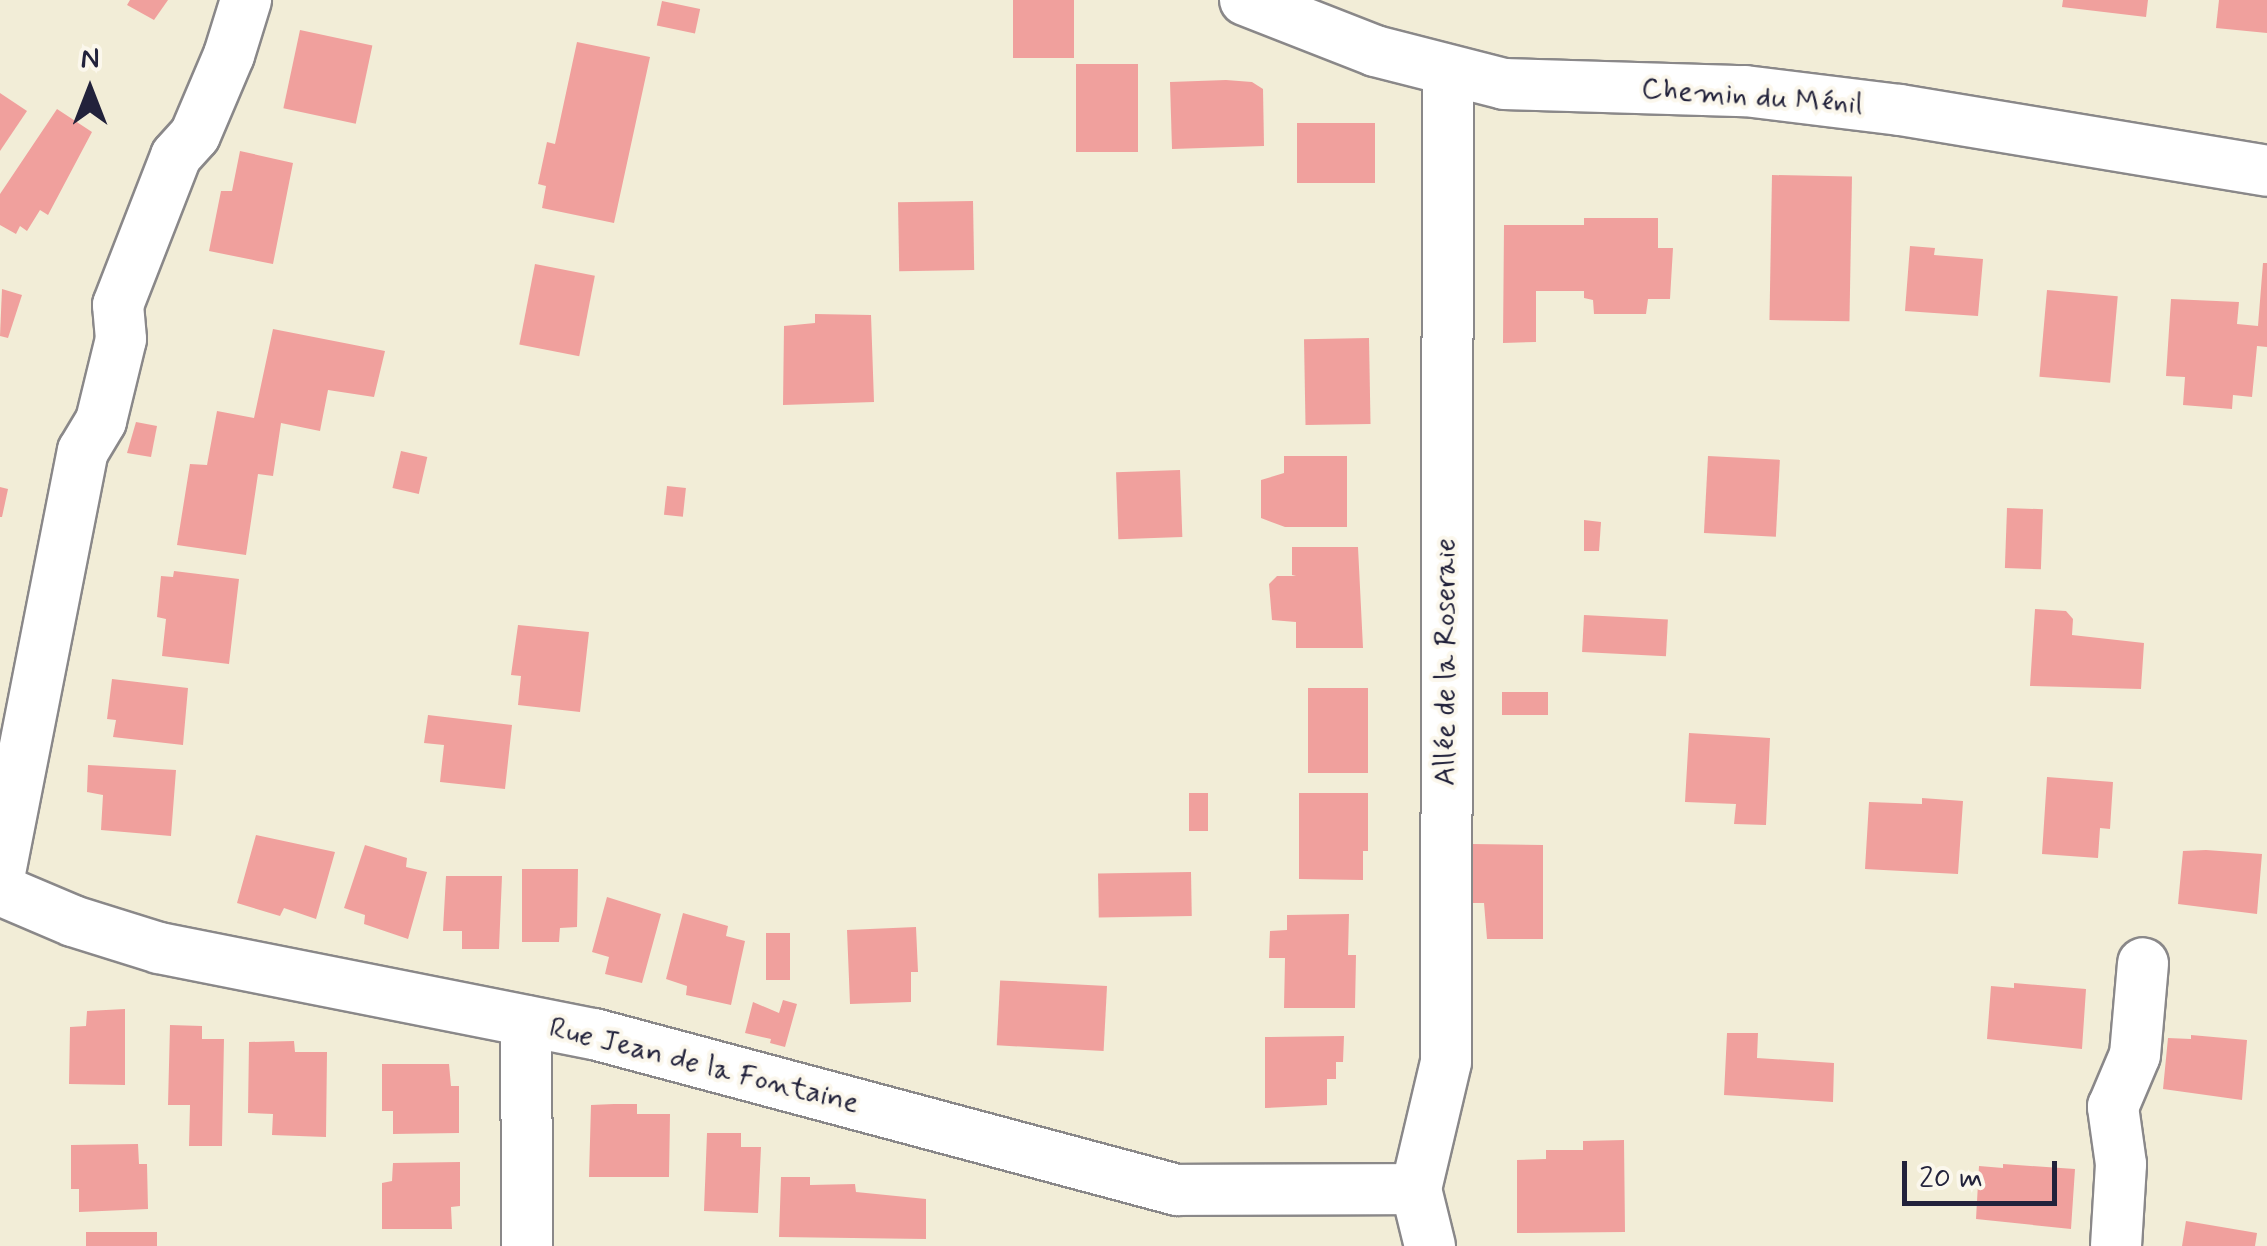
<!DOCTYPE html>
<meta charset="utf-8">
<style>
body{margin:0}
#map{position:relative;width:2267px;height:1246px;overflow:hidden;background:#f2edd7;font-family:Mynerve,sans-serif}
div>[style]{position:absolute}
.building>*{inset:0;background:#f0a09d;transform-origin:0 0}
.roads{filter:drop-shadow(2px 0 #8a8889) drop-shadow(-2px 0 #8a8889) drop-shadow(0 2px #8a8889) drop-shadow(0 -2px #8a8889)}
.minor>*{height:50px;margin:-25px;padding:0 25px;transform-origin:25px;border-radius:25px;background:#fff}
span{translate:-50% -50%;white-space:nowrap;text-align:center;line-height:1.15;-webkit-text-stroke:8px #fbf7ec;paint-order:stroke}
.street-label{font-size:30px;color:#22223b}
.north{position:absolute;left:40px;top:40px;width:100px;height:100px;-webkit-text-stroke:8px #fbf7ec;paint-order:stroke;rotate:0deg;font-size:28px;font-weight:700;line-height:40px;text-align:center;color:#22223b}
.north::after{content:'';display:block;margin:auto;width:35px;height:45px;background:#22223b;clip-path:polygon(50% 0,100% 100%,50% 72%,0 100%)}
.scale{position:absolute;left:1902px;top:1161px;width:155px;height:45px;box-sizing:border-box;border:5px solid #22223b;border-top:0;padding-left:12px;font-size:30px;line-height:35px;white-space:nowrap;color:#22223b;-webkit-text-stroke:8px #fbf7ec;paint-order:stroke}
</style>
<div id="map">
<div class="building">
<div style="clip-path:polygon(130px 0,168px 0,154px 20px,127px 5px)"></div>
<div style="left:1013px;top:0;width:61px;height:58px"></div>
<div style="clip-path:polygon(2063px 0,2148px 0,2146px 17px,2062px 7px)"></div>
<div style="clip-path:polygon(2219px 0,2267px 0,2267px 33px,2216px 28px)"></div>
<div style="left:662px;top:1px;width:39px;height:25px;rotate:12deg"></div>
<div style="left:300px;top:30px;width:74px;height:80px;rotate:12deg"></div>
<div style="clip-path:polygon(577px 42px,650px 57px,614px 223px,542px 208px,546px 186px,538px 184px,547px 142px,555px 144px)"></div>
<div style="left:1076px;top:64px;width:62px;height:88px"></div>
<div style="clip-path:polygon(1226px 80px,1252px 82px,1263px 89px,1264px 146px,1172px 149px,1170px 82px)"></div>
<div style="clip-path:polygon(0 93px,27px 111px,0 151px)"></div>
<div style="clip-path:polygon(57px 109px,92px 132px,48px 215px,40px 210px,27px 231px,20px 226px,16px 234px,0 225px,0 194px)"></div>
<div style="left:1297px;top:123px;width:78px;height:60px"></div>
<div style="clip-path:polygon(240px 151px,293px 163px,273px 264px,209px 251px,221px 191px,232px 191px)"></div>
<div style="left:1772px;top:175px;width:80px;height:145px;rotate:1deg"></div>
<div style="left:973px;top:201px;width:69px;height:75px;rotate:89deg"></div>
<div style="clip-path:polygon(1584px 218px,1658px 218px,1658px 248px,1673px 248px,1670px 299px,1648px 299px,1646px 314px,1594px 314px,1593px 300px,1584px 298px,1584px 291px,1536px 291px,1536px 342px,1503px 343px,1504px 225px,1584px 225px)"></div>
<div style="clip-path:polygon(1910px 246px,1935px 248px,1934px 255px,1983px 259px,1978px 316px,1905px 311px)"></div>
<div style="clip-path:polygon(2263px 263px,2267px 263px,2267px 347px,2257px 346px,2252px 397px,2233px 395px,2232px 409px,2183px 405px,2185px 377px,2166px 376px,2171px 299px,2239px 302px,2237px 324px,2258px 326px)"></div>
<div style="left:535px;top:264px;width:61px;height:82px;rotate:11deg"></div>
<div style="clip-path:polygon(2px 289px,22px 295px,8px 338px,0 336px)"></div>
<div style="left:2047px;top:290px;width:71px;height:87px;rotate:5deg"></div>
<div style="clip-path:polygon(815px 314px,871px 315px,874px 402px,783px 405px,784px 326px,815px 323px)"></div>
<div style="clip-path:polygon(273px 329px,385px 351px,374px 397px,328px 390px,320px 431px,281px 423px,273px 476px,258px 474px,246px 555px,177px 545px,190px 464px,207px 465px,217px 411px,254px 418px)"></div>
<div style="left:1369px;top:338px;width:86px;height:65px;rotate:89deg"></div>
<div style="clip-path:polygon(136px 422px,157px 426px,151px 457px,127px 453px)"></div>
<div style="left:401px;top:451px;width:27px;height:38px;rotate:13deg"></div>
<div style="clip-path:polygon(1284px 456px,1347px 456px,1347px 527px,1285px 527px,1261px 518px,1261px 480px,1284px 473px)"></div>
<div style="left:1708px;top:456px;width:72px;height:77px;rotate:3deg"></div>
<div style="left:1180px;top:470px;width:67px;height:64px;rotate:88deg"></div>
<div style="left:667px;top:486px;width:19px;height:29px;rotate:6deg"></div>
<div style="clip-path:polygon(0 487px,8px 489px,2px 517px,0 517px)"></div>
<div style="left:2007px;top:508px;width:36px;height:60px;rotate:2deg"></div>
<div style="clip-path:polygon(1584px 520px,1601px 522px,1599px 551px,1584px 551px)"></div>
<div style="clip-path:polygon(1292px 547px,1358px 547px,1363px 648px,1296px 648px,1296px 622px,1272px 620px,1269px 584px,1277px 576px,1296px 576px,1292px 575px)"></div>
<div style="clip-path:polygon(174px 571px,239px 579px,229px 664px,162px 656px,166px 619px,157px 617px,161px 576px,173px 577px)"></div>
<div style="clip-path:polygon(2035px 609px,2066px 611px,2073px 619px,2072px 635px,2144px 643px,2141px 689px,2030px 686px)"></div>
<div style="left:1584px;top:615px;width:84px;height:37px;rotate:3deg"></div>
<div style="clip-path:polygon(518px 625px,589px 632px,580px 712px,518px 705px,521px 676px,511px 675px)"></div>
<div style="clip-path:polygon(112px 679px,188px 688px,183px 745px,113px 737px,116px 720px,107px 719px)"></div>
<div style="left:1308px;top:688px;width:60px;height:85px"></div>
<div style="left:1502px;top:692px;width:46px;height:23px"></div>
<div style="clip-path:polygon(428px 715px,512px 725px,505px 789px,440px 782px,444px 745px,424px 743px)"></div>
<div style="clip-path:polygon(1689px 733px,1770px 738px,1766px 825px,1734px 824px,1736px 804px,1685px 802px)"></div>
<div style="clip-path:polygon(88px 765px,176px 770px,171px 836px,101px 830px,103px 795px,87px 792px)"></div>
<div style="clip-path:polygon(2047px 777px,2113px 782px,2110px 829px,2100px 828px,2098px 858px,2042px 854px)"></div>
<div style="left:1189px;top:793px;width:19px;height:38px"></div>
<div style="clip-path:polygon(1299px 793px,1368px 793px,1368px 851px,1363px 851px,1363px 880px,1299px 879px)"></div>
<div style="clip-path:polygon(1922px 798px,1963px 801px,1958px 874px,1865px 869px,1869px 802px,1922px 804px)"></div>
<div style="clip-path:polygon(256px 835px,335px 852px,316px 919px,284px 908px,280px 916px,237px 903px)"></div>
<div style="clip-path:polygon(1471px 844px,1543px 845px,1543px 939px,1487px 939px,1484px 903px,1471px 903px)"></div>
<div style="clip-path:polygon(365px 845px,407px 858px,406px 867px,427px 872px,408px 939px,364px 924px,365px 915px,344px 908px)"></div>
<div style="clip-path:polygon(2206px 850px,2262px 854px,2257px 914px,2178px 904px,2183px 851px)"></div>
<div style="clip-path:polygon(522px 869px,578px 869px,577px 927px,560px 928px,559px 942px,522px 942px)"></div>
<div style="left:1191px;top:872px;width:44px;height:93px;rotate:89deg"></div>
<div style="clip-path:polygon(446px 876px,502px 876px,499px 949px,462px 949px,462px 931px,443px 931px)"></div>
<div style="clip-path:polygon(607px 897px,661px 914px,642px 983px,605px 974px,609px 957px,592px 952px)"></div>
<div style="clip-path:polygon(683px 913px,728px 926px,726px 936px,745px 941px,731px 1005px,686px 995px,687px 986px,666px 979px)"></div>
<div style="clip-path:polygon(1349px 914px,1348px 955px,1356px 955px,1355px 1008px,1284px 1008px,1285px 958px,1269px 958px,1270px 931px,1287px 930px,1287px 915px)"></div>
<div style="clip-path:polygon(916px 927px,918px 972px,911px 972px,911px 1002px,850px 1004px,847px 930px)"></div>
<div style="left:766px;top:933px;width:24px;height:47px"></div>
<div style="clip-path:polygon(2014px 983px,2086px 989px,2082px 1049px,1987px 1039px,1991px 986px,2014px 988px)"></div>
<div style="left:1107px;top:986px;width:65px;height:107px;rotate:93deg"></div>
<div style="clip-path:polygon(783px 1000px,797px 1004px,785px 1047px,770px 1043px,771px 1039px,745px 1033px,753px 1002px,779px 1013px)"></div>
<div style="clip-path:polygon(125px 1009px,125px 1085px,69px 1084px,70px 1027px,86px 1026px,87px 1011px)"></div>
<div style="clip-path:polygon(170px 1025px,202px 1026px,202px 1039px,224px 1039px,222px 1146px,189px 1146px,190px 1105px,168px 1105px)"></div>
<div style="clip-path:polygon(1727px 1033px,1758px 1033px,1757px 1058px,1834px 1063px,1833px 1102px,1724px 1095px)"></div>
<div style="clip-path:polygon(2191px 1035px,2247px 1040px,2242px 1100px,2163px 1089px,2168px 1038px,2191px 1039px)"></div>
<div style="clip-path:polygon(1344px 1036px,1343px 1062px,1336px 1062px,1336px 1079px,1327px 1079px,1327px 1105px,1265px 1108px,1265px 1037px)"></div>
<div style="clip-path:polygon(294px 1041px,295px 1052px,327px 1052px,326px 1137px,272px 1135px,273px 1114px,248px 1113px,249px 1042px)"></div>
<div style="clip-path:polygon(382px 1064px,449px 1064px,451px 1086px,459px 1086px,459px 1133px,393px 1134px,393px 1111px,382px 1111px)"></div>
<div style="clip-path:polygon(614px 1104px,637px 1104px,637px 1114px,670px 1114px,669px 1177px,589px 1177px,591px 1105px)"></div>
<div style="clip-path:polygon(707px 1133px,741px 1133px,741px 1147px,761px 1147px,758px 1213px,704px 1211px)"></div>
<div style="clip-path:polygon(1624px 1140px,1625px 1232px,1517px 1233px,1517px 1160px,1546px 1159px,1546px 1150px,1583px 1150px,1583px 1141px)"></div>
<div style="clip-path:polygon(138px 1144px,139px 1164px,147px 1164px,148px 1209px,79px 1212px,79px 1189px,71px 1189px,71px 1145px)"></div>
<div style="clip-path:polygon(460px 1162px,460px 1206px,451px 1207px,452px 1229px,382px 1229px,382px 1183px,392px 1181px,393px 1163px)"></div>
<div style="clip-path:polygon(2003px 1164px,2075px 1169px,2071px 1229px,1976px 1219px,1979px 1166px,2003px 1168px)"></div>
<div style="clip-path:polygon(781px 1177px,810px 1177px,810px 1185px,855px 1184px,856px 1192px,926px 1199px,926px 1239px,779px 1237px)"></div>
<div style="clip-path:polygon(2186px 1221px,2257px 1233px,2255px 1246px,2182px 1246px)"></div>
<div style="left:157px;top:1232px;width:14px;height:71px;rotate:90deg"></div>
</div>
<div class="roads">
<div class="minor">
<div style="left:1245px;top:0;width:140px;rotate:21.4deg"></div>
<div style="left:1375px;top:51px;width:133px;rotate:14.3deg"></div>
<div style="left:1504px;top:84px;width:241px;rotate:1.7deg"></div>
<div style="left:1745px;top:91px;width:156px;rotate:7deg"></div>
<div style="left:1900px;top:110px;width:372px;rotate:9.4deg"></div>
<div style="left:0;top:873px;width:430px;rotate:-78.9deg"></div>
<div style="left:83px;top:451px;width:35px;rotate:-59deg"></div>
<div style="left:101px;top:421px;width:84px;rotate:-76.3deg"></div>
<div style="left:121px;top:339px;width:34px;rotate:-95deg"></div>
<div style="left:118px;top:305px;width:160px;rotate:-68.7deg"></div>
<div style="left:176px;top:156px;width:28px;rotate:-48deg"></div>
<div style="left:195px;top:135px;width:87px;rotate:-67deg"></div>
<div style="left:229px;top:55px;width:58px;rotate:-72.8deg"></div>
<div style="left:0;top:890px;width:79px;rotate:23deg"></div>
<div style="left:73px;top:921px;width:90px;rotate:17.4deg"></div>
<div style="left:159px;top:948px;width:443px;rotate:11.2deg"></div>
<div style="left:594px;top:1034px;width:604px;rotate:14.98deg"></div>
<div style="left:1177px;top:1190px;width:239px;rotate:-0.2deg"></div>
<div style="left:526px;top:1021px;width:225px;rotate:89.7deg"></div>
<div style="left:1430px;top:1246px;width:59px;rotate:-103.8deg"></div>
<div style="left:1416px;top:1189px;width:130px;rotate:-76.7deg"></div>
<div style="left:1446px;top:1062px;width:989px;rotate:-89.88deg"></div>
<div style="left:2116px;top:1246px;width:82px;rotate:-86.5deg"></div>
<div style="left:2121px;top:1164px;width:58px;rotate:-98deg"></div>
<div style="left:2113px;top:1107px;width:56px;rotate:-67.1deg"></div>
<div style="left:2135px;top:1055px;width:92px;rotate:-85deg"></div>
</div>
</div>
<div class="street-label">
<span style="left:1752px;top:97px;rotate:4deg">Chemin du Ménil</span>
<span style="left:1446px;top:662px;rotate:-90deg">Allée de la Roseraie</span>
<span style="left:704px;top:1066px;rotate:14deg">Rue Jean de la Fontaine</span>
</div>
<div class="north">N</div>
<div class="scale">20 m</div>
</div>
